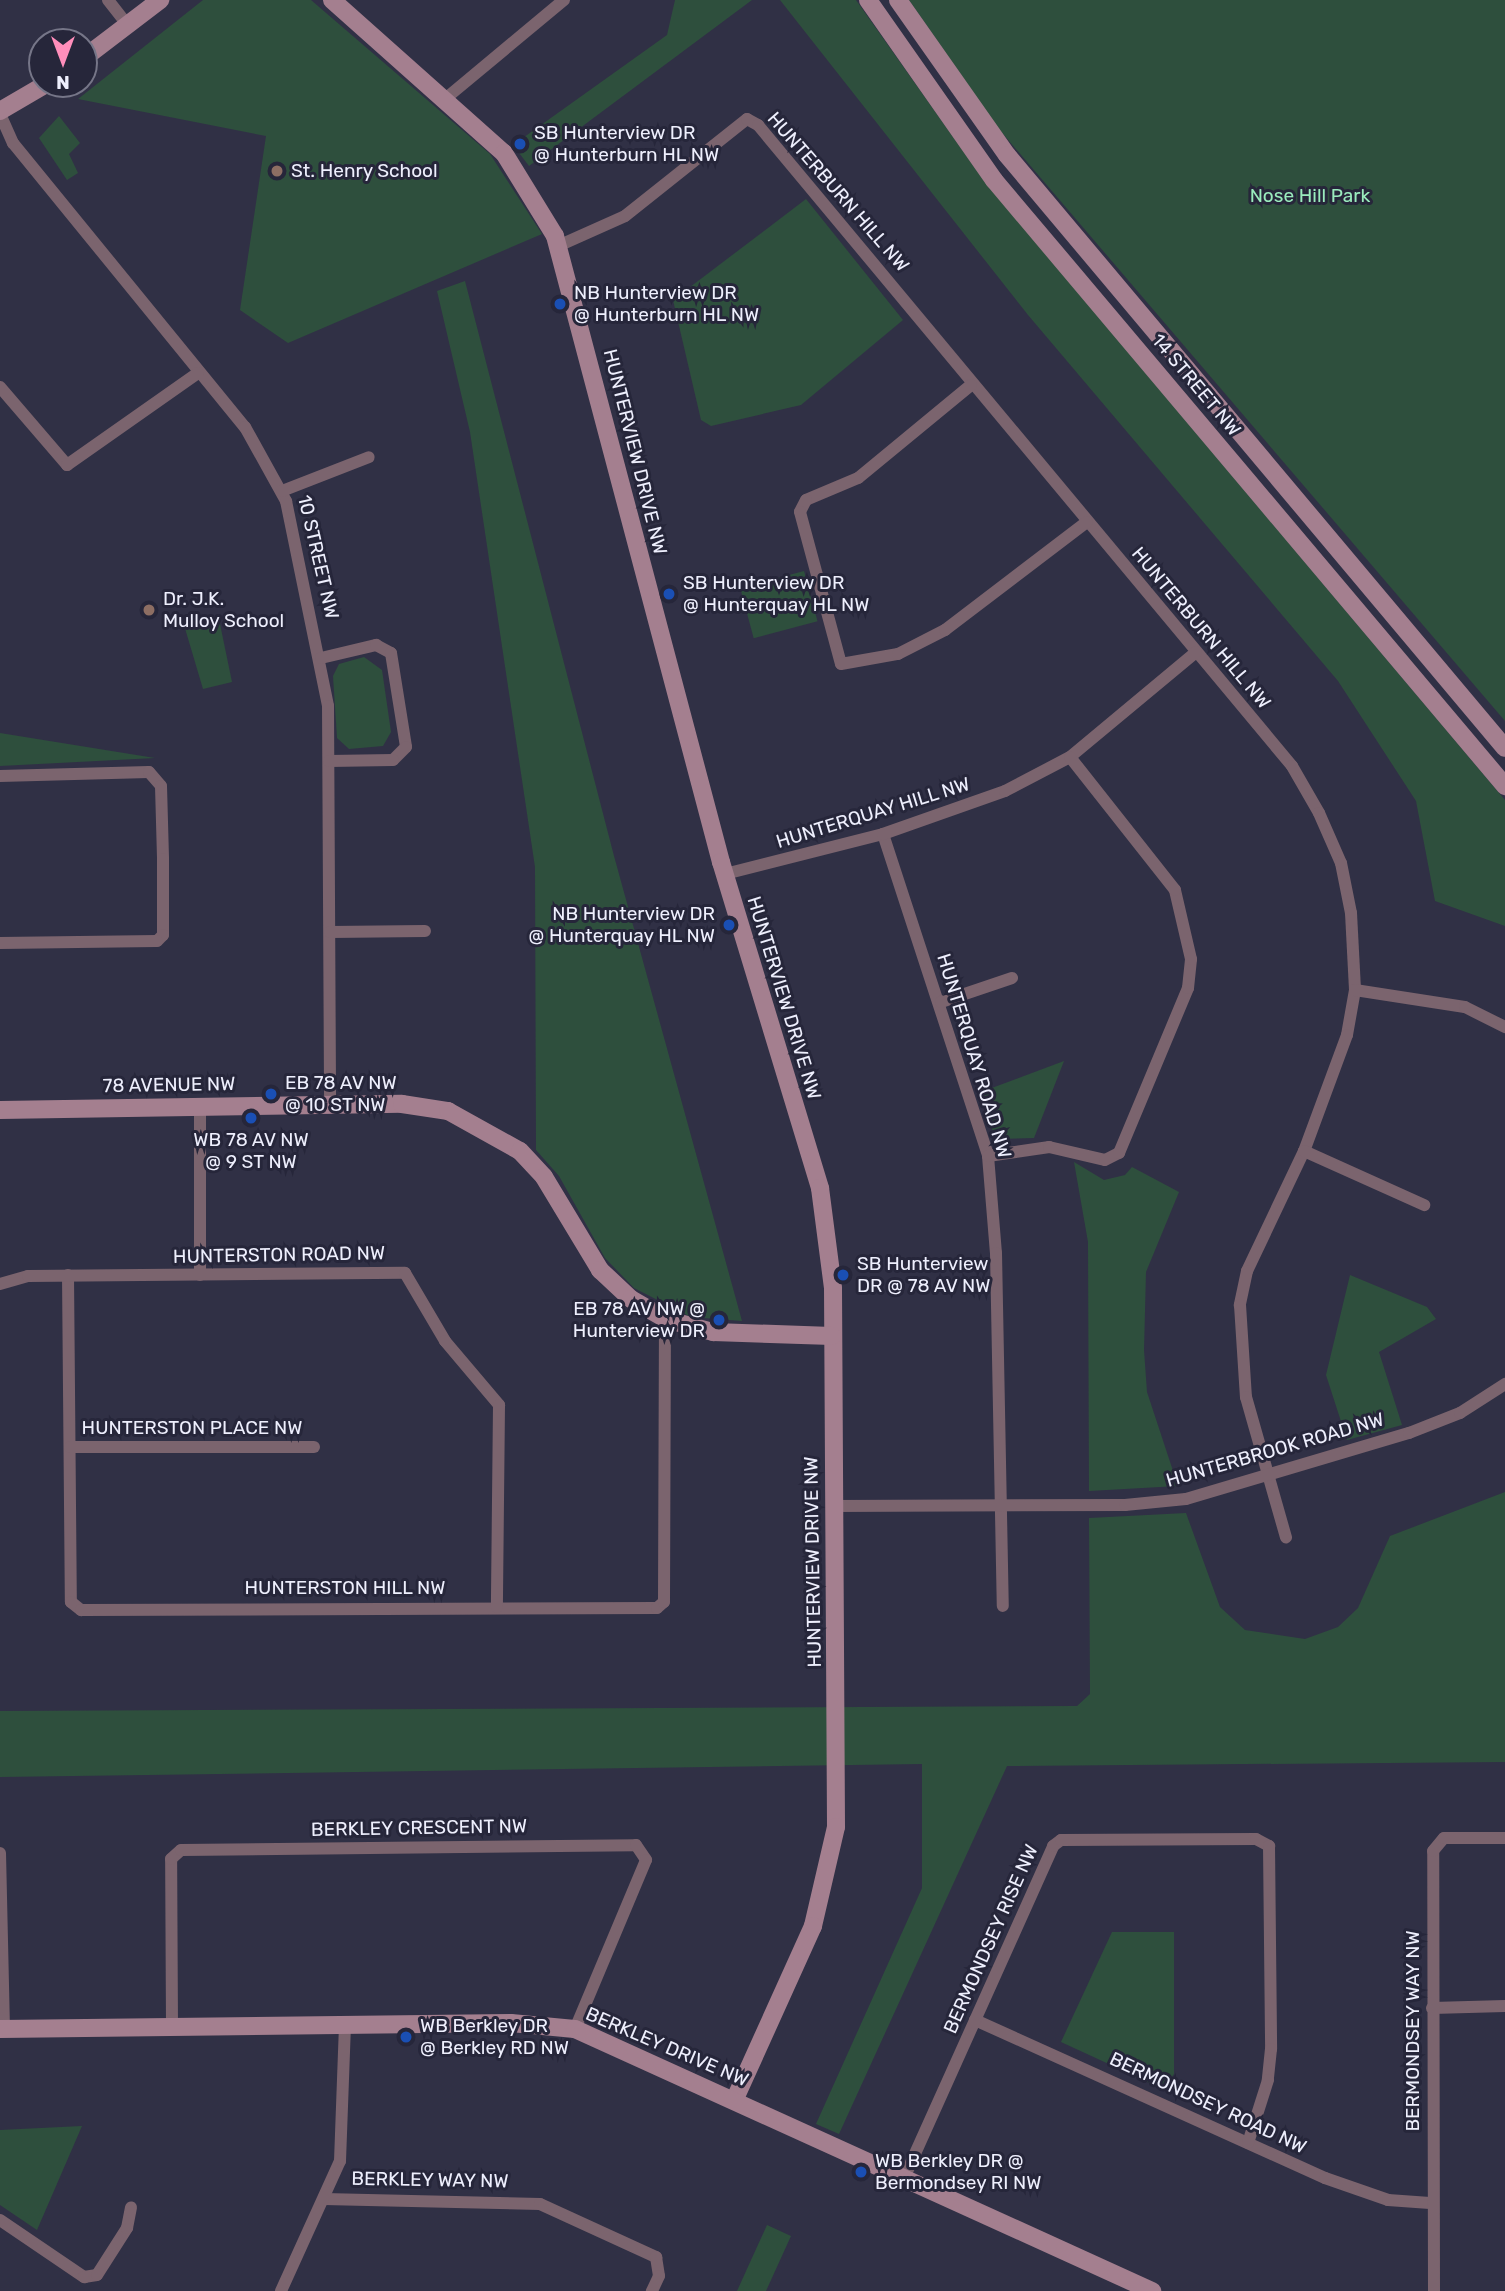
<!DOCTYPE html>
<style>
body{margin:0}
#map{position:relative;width:1505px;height:2291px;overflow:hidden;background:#303045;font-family:Rubik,sans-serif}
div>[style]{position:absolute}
.green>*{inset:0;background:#2e4f3d;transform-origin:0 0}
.street>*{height:12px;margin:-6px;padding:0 6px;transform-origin:6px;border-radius:6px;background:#7b646e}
.secondary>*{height:18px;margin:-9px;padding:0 9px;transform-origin:9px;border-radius:9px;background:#a47f8f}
.dots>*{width:19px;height:19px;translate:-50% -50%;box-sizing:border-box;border:4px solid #26263a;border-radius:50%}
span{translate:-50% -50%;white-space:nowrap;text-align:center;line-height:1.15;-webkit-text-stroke:6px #26263a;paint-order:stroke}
.poi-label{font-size:19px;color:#eeeffd}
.left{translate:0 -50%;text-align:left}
.right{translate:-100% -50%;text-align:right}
.street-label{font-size:19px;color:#eeeffd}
.park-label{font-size:19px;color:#9aebbd}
.north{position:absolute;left:28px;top:28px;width:70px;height:70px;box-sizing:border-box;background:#26263a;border:2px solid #767688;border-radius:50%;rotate:180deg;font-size:19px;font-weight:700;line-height:28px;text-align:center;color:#eeeffd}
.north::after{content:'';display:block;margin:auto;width:24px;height:32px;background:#ff8ebb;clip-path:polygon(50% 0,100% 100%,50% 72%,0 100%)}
</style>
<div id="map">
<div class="green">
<div style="clip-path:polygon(203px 0,311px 0,490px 154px,542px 234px,288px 343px,240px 310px,266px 136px,78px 99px)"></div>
<div style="clip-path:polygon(675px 0,752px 0,529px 166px,513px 145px,667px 35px)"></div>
<div style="clip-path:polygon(780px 0,856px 0,985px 182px,1505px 800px,1505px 926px,1435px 901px,1416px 801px,1338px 681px,1028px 315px)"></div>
<div style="clip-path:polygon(909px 0,1505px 0,1505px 721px,998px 128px)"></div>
<div style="clip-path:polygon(59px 116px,80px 143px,69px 154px,78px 173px,67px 180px,39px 138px)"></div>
<div style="clip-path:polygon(806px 199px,903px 320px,801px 405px,711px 426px,701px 420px,673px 300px)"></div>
<div style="clip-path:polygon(465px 281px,614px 856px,742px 1321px,691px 1317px,634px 1288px,605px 1258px,559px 1176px,536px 1150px,535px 867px,470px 432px,437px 291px)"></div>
<div style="left:804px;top:571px;width:52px;height:66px;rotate:75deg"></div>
<div style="clip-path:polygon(212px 616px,220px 624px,232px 682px,203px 689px,184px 625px)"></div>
<div style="clip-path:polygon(364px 657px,382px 670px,391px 732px,383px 746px,349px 749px,337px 738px,333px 676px,339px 664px)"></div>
<div style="clip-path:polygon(0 733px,155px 758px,0 766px)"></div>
<div style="clip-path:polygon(1064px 1061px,1034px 1138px,995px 1139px,981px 1092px)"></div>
<div style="clip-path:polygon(1074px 1162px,1104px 1180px,1125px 1175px,1132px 1167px,1179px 1192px,1146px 1272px,1144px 1350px,1147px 1392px,1178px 1486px,1089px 1491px,1088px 1242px)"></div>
<div style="clip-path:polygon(1350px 1275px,1427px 1307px,1436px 1319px,1379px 1352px,1402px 1425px,1347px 1440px,1326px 1375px)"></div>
<div style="clip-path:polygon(1505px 1492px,1505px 1762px,1007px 1766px,839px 2134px,816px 2124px,922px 1888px,922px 1764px,0 1777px,0 1711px,1077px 1706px,1090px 1694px,1089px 1518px,1186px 1513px,1220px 1607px,1245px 1630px,1305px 1639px,1338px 1627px,1358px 1608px,1390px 1536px)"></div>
<div style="clip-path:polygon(1112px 1932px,1174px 1932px,1174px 2074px,1163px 2089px,1061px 2042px)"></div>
<div style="clip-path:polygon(82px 2126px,37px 2230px,0 2205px,0 2130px)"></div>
<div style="clip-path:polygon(767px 2225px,791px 2236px,766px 2291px,737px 2291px)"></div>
</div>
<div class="street">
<div style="left:108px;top:0;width:31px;rotate:52deg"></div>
<div style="left:445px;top:99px;width:155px;rotate:-39.8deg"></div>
<div style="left:0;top:114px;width:32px;rotate:66deg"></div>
<div style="left:13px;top:143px;width:367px;rotate:50.8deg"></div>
<div style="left:245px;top:427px;width:85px;rotate:61deg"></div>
<div style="left:286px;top:501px;width:209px;rotate:78.4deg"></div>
<div style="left:328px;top:706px;width:398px;rotate:89.7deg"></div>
<div style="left:558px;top:246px;width:73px;rotate:-24.1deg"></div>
<div style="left:625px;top:216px;width:156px;rotate:-38.5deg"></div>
<div style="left:747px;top:119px;width:13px;rotate:29deg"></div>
<div style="left:758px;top:125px;width:834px;rotate:50.2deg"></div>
<div style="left:1292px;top:766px;width:54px;rotate:60.1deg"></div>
<div style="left:1319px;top:813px;width:55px;rotate:66.3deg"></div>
<div style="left:1341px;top:863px;width:51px;rotate:78.7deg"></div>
<div style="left:1351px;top:913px;width:77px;rotate:87deg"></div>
<div style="left:1355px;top:990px;width:46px;rotate:100.1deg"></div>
<div style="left:1347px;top:1035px;width:124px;rotate:110.3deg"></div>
<div style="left:1304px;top:1151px;width:133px;rotate:115.4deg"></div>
<div style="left:1247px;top:1271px;width:35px;rotate:102deg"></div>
<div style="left:1240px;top:1305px;width:92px;rotate:86.3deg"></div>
<div style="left:1246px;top:1397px;width:146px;rotate:74.1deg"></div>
<div style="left:971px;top:385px;width:146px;rotate:140.5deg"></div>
<div style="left:858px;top:478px;width:56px;rotate:157.1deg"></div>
<div style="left:806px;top:500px;width:13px;rotate:117deg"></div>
<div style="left:800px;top:512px;width:157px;rotate:74.9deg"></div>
<div style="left:841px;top:664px;width:58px;rotate:-10deg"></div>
<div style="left:898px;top:654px;width:53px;rotate:-27.1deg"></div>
<div style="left:945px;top:630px;width:178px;rotate:-37.3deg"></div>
<div style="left:0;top:387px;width:103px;rotate:49.3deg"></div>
<div style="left:67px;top:465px;width:160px;rotate:-35.1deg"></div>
<div style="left:282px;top:491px;width:93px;rotate:-21.3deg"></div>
<div style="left:321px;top:658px;width:57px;rotate:-13.3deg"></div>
<div style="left:376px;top:645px;width:17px;rotate:28deg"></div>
<div style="left:391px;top:653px;width:95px;rotate:80.9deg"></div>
<div style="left:406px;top:747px;width:18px;rotate:135deg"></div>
<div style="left:393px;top:760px;width:64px;rotate:179.1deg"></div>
<div style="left:0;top:776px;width:149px;rotate:-1.5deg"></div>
<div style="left:149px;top:772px;width:18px;rotate:49deg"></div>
<div style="left:161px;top:786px;width:73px;rotate:88.4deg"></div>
<div style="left:163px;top:859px;width:76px;rotate:90deg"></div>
<div style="left:163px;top:935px;width:8px;rotate:135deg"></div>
<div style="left:157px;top:941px;width:157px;rotate:179.3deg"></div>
<div style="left:883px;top:834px;width:339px;rotate:71.9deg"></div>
<div style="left:988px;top:1156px;width:97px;rotate:85.3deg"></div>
<div style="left:996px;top:1253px;width:353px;rotate:88.9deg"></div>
<div style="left:725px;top:874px;width:163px;rotate:-14.2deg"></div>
<div style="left:883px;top:834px;width:129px;rotate:-19.4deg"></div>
<div style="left:1005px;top:791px;width:73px;rotate:-27.6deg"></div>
<div style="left:1070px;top:757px;width:164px;rotate:-39.8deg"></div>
<div style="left:330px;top:932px;width:95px;rotate:-0.6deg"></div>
<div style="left:1355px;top:990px;width:111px;rotate:8.8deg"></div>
<div style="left:1465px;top:1007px;width:45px;rotate:26.6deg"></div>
<div style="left:941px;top:1002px;width:75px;rotate:-18.7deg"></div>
<div style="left:200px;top:1106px;width:169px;rotate:90deg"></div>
<div style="left:1304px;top:1151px;width:132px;rotate:24.2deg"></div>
<div style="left:988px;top:1156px;width:62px;rotate:-8.4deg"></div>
<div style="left:1049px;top:1147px;width:57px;rotate:13.1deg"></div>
<div style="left:1105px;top:1160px;width:16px;rotate:-27deg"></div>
<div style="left:1119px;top:1153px;width:179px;rotate:-67.3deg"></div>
<div style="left:1188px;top:988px;width:29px;rotate:-84deg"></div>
<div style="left:1191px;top:959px;width:71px;rotate:-103.1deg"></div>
<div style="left:1175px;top:890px;width:169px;rotate:-128.3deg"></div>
<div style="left:68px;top:1275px;width:327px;rotate:89.5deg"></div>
<div style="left:71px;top:1602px;width:13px;rotate:39deg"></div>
<div style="left:81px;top:1610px;width:576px;rotate:-0.2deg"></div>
<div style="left:657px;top:1608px;width:9px;rotate:-41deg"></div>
<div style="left:664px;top:1602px;width:283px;rotate:-89.8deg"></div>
<div style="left:0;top:1284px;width:29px;rotate:-16deg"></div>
<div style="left:28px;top:1276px;width:377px;rotate:-0.5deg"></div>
<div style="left:405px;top:1273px;width:79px;rotate:59.5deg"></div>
<div style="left:445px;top:1341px;width:84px;rotate:49.8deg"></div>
<div style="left:499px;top:1405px;width:202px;rotate:90.6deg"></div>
<div style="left:70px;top:1447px;width:244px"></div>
<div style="left:833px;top:1506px;width:292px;rotate:-0.2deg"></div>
<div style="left:1125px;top:1505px;width:61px;rotate:-5.6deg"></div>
<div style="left:1186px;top:1499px;width:233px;rotate:-16.5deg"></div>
<div style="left:1409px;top:1433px;width:55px;rotate:-21.4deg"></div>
<div style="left:1460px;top:1413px;width:54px;rotate:-32.8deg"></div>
<div style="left:0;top:1853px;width:175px;rotate:88.7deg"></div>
<div style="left:1432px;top:2008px;width:73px;rotate:-1.6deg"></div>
<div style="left:975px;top:2020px;width:384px;rotate:24.3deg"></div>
<div style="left:1325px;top:2178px;width:67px;rotate:19.2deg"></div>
<div style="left:1388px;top:2200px;width:42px;rotate:4.1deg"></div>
<div style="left:172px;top:2025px;width:166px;rotate:-90.3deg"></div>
<div style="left:171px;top:1859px;width:13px;rotate:-42deg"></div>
<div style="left:181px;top:1850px;width:455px;rotate:-0.6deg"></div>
<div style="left:636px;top:1845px;width:18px;rotate:56deg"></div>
<div style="left:646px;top:1860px;width:183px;rotate:112.8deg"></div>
<div style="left:905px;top:2176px;width:362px;rotate:-65.8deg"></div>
<div style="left:1053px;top:1846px;width:10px;rotate:-37deg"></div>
<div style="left:1061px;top:1840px;width:195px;rotate:-0.3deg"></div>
<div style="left:1256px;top:1839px;width:15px;rotate:28deg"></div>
<div style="left:1269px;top:1846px;width:203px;rotate:89.4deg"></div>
<div style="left:1271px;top:2049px;width:31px;rotate:96deg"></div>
<div style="left:1268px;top:2080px;width:66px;rotate:107.6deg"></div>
<div style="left:324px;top:2199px;width:216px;rotate:1.3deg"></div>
<div style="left:540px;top:2204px;width:128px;rotate:24.6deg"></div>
<div style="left:656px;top:2257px;width:19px;rotate:81deg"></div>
<div style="left:659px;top:2276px;width:17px;rotate:115deg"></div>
<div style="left:0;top:2220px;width:102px;rotate:34.2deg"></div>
<div style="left:84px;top:2277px;width:13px;rotate:-9deg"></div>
<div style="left:97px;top:2275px;width:56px;rotate:-57.4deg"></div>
<div style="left:127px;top:2228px;width:21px;rotate:-79deg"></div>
<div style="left:281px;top:2291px;width:143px;rotate:-65.6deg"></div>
<div style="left:340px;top:2161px;width:136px;rotate:-87.9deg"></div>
<div style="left:1434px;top:2291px;width:440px;rotate:-90.1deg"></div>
<div style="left:1433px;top:1851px;width:17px;rotate:-50deg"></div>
<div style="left:1444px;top:1838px;width:61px"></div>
</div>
<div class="secondary">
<div style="left:332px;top:0;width:230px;rotate:41.7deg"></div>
<div style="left:504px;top:153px;width:97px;rotate:58.4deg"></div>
<div style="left:555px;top:236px;width:648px;rotate:75.15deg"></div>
<div style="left:721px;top:862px;width:341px;rotate:73.1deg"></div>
<div style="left:820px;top:1188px;width:101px;rotate:82.6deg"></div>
<div style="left:833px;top:1288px;width:539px;rotate:89.68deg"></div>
<div style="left:836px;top:1827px;width:102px;rotate:103.1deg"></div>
<div style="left:813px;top:1926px;width:190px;rotate:114.3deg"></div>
<div style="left:868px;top:0;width:220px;rotate:55deg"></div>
<div style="left:994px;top:180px;width:793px;rotate:49.86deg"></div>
<div style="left:898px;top:0;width:189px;rotate:54.9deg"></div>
<div style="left:1007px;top:155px;width:774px;rotate:49.98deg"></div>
<div style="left:84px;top:58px;width:96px;rotate:-37.3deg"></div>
<div style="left:0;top:111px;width:53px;rotate:-30.4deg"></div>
<div style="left:0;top:1110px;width:402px;rotate:-0.9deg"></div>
<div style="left:402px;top:1104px;width:47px;rotate:8.7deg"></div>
<div style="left:448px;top:1111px;width:82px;rotate:29.1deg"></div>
<div style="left:520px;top:1151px;width:35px;rotate:47deg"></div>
<div style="left:544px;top:1177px;width:109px;rotate:58.9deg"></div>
<div style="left:600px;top:1270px;width:42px;rotate:43.1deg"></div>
<div style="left:631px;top:1299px;width:39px;rotate:30deg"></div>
<div style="left:665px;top:1319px;width:50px;rotate:15.2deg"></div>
<div style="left:713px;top:1332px;width:119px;rotate:1.9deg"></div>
<div style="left:0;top:2029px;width:511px;rotate:-0.67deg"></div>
<div style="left:511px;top:2023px;width:64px;rotate:5.4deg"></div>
<div style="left:575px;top:2029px;width:634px;rotate:24.42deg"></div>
</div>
<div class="dots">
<div style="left:520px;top:144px;background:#1a4fb4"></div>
<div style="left:277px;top:171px;background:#8d6e63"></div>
<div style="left:560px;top:304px;background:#1a4fb4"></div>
<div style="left:669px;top:594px;background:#1a4fb4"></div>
<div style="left:149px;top:610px;background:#8d6e63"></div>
<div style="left:729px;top:925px;background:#1a4fb4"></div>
<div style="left:271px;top:1094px;background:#1a4fb4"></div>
<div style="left:251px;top:1118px;background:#1a4fb4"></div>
<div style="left:843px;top:1275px;background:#1a4fb4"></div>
<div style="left:719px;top:1320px;background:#1a4fb4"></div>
<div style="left:406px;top:2037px;background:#1a4fb4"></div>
<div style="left:861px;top:2172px;background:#1a4fb4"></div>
</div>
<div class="poi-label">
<span class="left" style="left:534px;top:144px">SB Hunterview DR<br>@ Hunterburn HL NW</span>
<span class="left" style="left:291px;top:171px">St. Henry School</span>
<span class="left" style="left:574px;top:304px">NB Hunterview DR<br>@ Hunterburn HL NW</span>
<span class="left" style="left:683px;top:594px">SB Hunterview DR<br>@ Hunterquay HL NW</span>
<span class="left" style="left:163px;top:610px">Dr. J.K.<br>Mulloy School</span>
<span class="right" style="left:715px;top:925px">NB Hunterview DR<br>@ Hunterquay HL NW</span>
<span class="left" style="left:285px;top:1094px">EB 78 AV NW<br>@ 10 ST NW</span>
<span style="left:251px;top:1151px">WB 78 AV NW<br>@ 9 ST NW</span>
<span class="left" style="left:857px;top:1275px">SB Hunterview<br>DR @ 78 AV NW</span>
<span class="right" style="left:705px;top:1320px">EB 78 AV NW @<br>Hunterview DR</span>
<span class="left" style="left:420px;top:2037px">WB Berkley DR<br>@ Berkley RD NW</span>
<span class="left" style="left:875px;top:2172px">WB Berkley DR @<br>Bermondsey RI NW</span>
</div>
<div class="street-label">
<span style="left:838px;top:192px;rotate:49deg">HUNTERBURN HILL NW</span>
<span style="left:1196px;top:385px;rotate:50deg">14 STREET NW</span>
<span style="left:635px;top:452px;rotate:76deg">HUNTERVIEW DRIVE NW</span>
<span style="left:318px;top:557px;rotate:77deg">10 STREET NW</span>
<span style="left:1201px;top:628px;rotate:50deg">HUNTERBURN HILL NW</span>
<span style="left:873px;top:813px;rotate:-17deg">HUNTERQUAY HILL NW</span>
<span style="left:784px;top:998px;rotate:73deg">HUNTERVIEW DRIVE NW</span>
<span style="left:974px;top:1056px;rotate:73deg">HUNTERQUAY ROAD NW</span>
<span style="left:169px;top:1085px;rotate:-1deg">78 AVENUE NW</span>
<span style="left:279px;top:1255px;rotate:-1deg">HUNTERSTON ROAD NW</span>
<span style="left:192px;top:1428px">HUNTERSTON PLACE NW</span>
<span style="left:1275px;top:1450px;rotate:-16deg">HUNTERBROOK ROAD NW</span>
<span style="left:813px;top:1562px;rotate:-91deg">HUNTERVIEW DRIVE NW</span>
<span style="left:345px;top:1588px">HUNTERSTON HILL NW</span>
<span style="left:419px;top:1828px;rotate:-1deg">BERKLEY CRESCENT NW</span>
<span style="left:991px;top:1939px;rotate:-66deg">BERMONDSEY RISE NW</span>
<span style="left:1413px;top:2031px;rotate:-90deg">BERMONDSEY WAY NW</span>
<span style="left:667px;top:2047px;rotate:23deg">BERKLEY DRIVE NW</span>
<span style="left:1208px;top:2103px;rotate:25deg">BERMONDSEY ROAD NW</span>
<span style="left:430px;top:2180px;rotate:1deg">BERKLEY WAY NW</span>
</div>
<div class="park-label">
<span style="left:1310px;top:196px">Nose Hill Park</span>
</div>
<div class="north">N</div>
</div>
